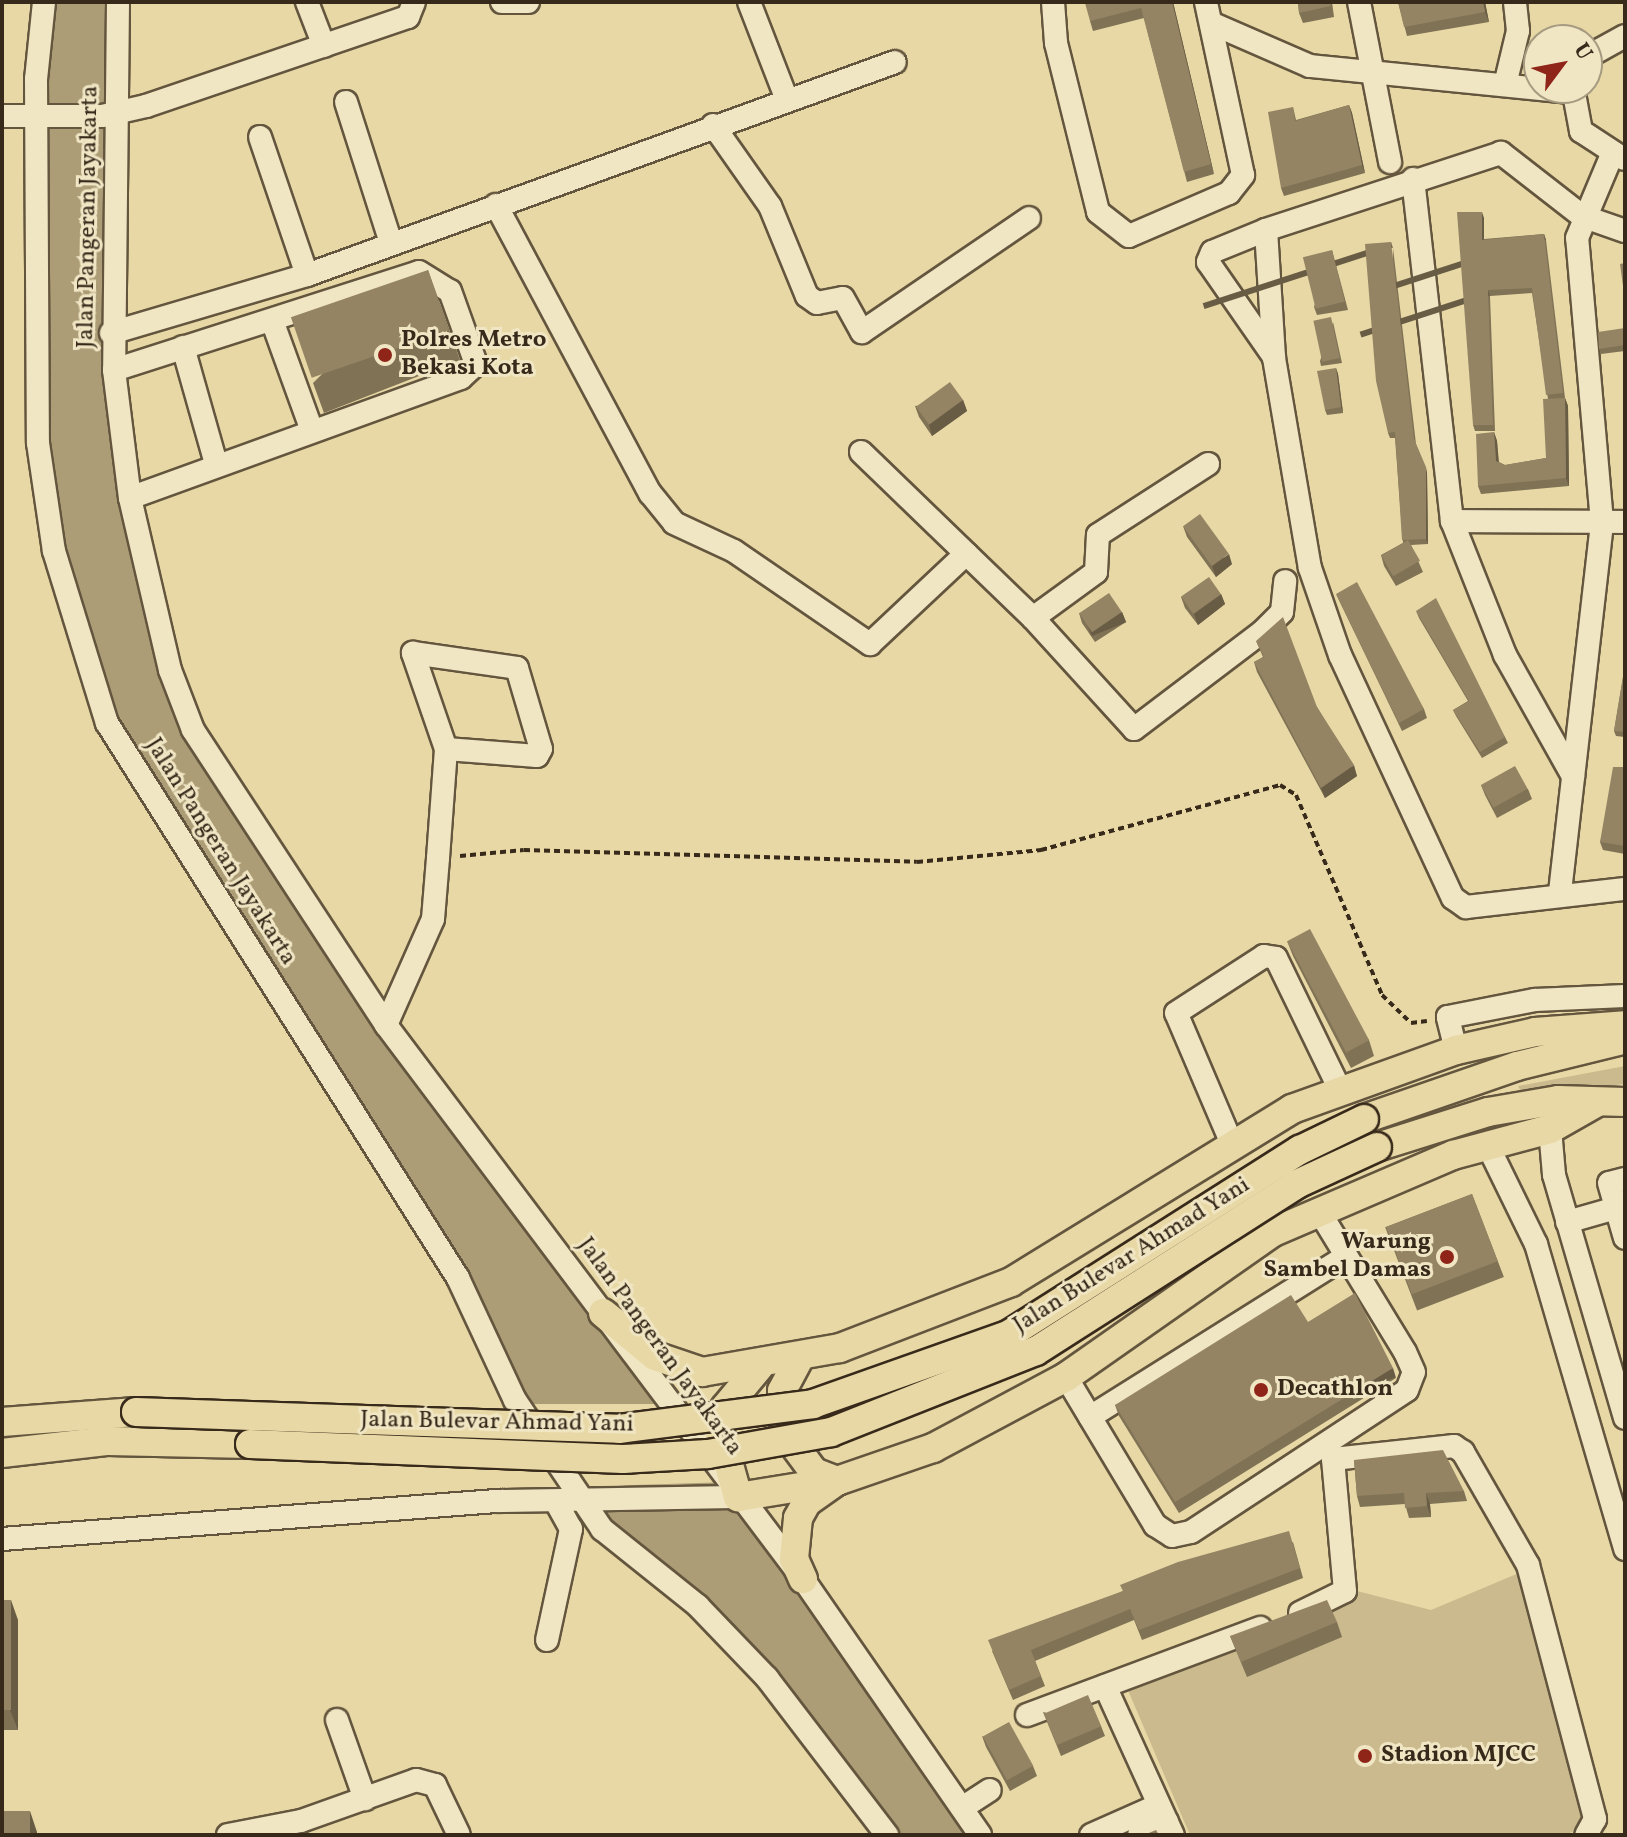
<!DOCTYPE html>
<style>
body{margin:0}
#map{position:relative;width:1627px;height:1837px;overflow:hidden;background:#e8d8a5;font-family:Vollkorn,serif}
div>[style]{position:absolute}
.green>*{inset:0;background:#caba8e}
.water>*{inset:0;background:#ac9d76}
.pier>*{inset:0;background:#e8d8a5}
.path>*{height:4px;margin-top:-2px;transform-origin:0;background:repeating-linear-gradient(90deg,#382a1b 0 6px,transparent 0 10px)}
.roads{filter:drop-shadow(2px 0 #64563e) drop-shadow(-2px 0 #64563e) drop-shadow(0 2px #64563e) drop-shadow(0 -2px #64563e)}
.minor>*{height:22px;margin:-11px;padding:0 11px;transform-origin:11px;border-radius:11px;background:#f0e6c4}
.major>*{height:28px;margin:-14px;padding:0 14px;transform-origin:14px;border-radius:14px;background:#e8d8a5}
.bridges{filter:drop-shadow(2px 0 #382a1b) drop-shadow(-2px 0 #382a1b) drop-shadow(0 2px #382a1b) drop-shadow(0 -2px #382a1b)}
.major-bridge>*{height:28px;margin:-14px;padding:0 14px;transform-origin:14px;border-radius:14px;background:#e8d8a5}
.wall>*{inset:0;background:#7f7255;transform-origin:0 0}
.shaded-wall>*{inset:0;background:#685c45;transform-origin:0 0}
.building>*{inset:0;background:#948463;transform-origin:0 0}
.dots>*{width:22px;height:22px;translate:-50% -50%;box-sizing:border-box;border:4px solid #f0e6c4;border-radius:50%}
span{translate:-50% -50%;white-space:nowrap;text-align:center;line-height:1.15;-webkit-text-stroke:6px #f0e6c4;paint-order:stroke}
.street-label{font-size:24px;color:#382a1b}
.poi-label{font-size:24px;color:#382a1b;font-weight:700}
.left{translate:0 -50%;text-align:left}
.right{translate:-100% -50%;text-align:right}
.frame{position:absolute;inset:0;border:4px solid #382a1b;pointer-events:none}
.north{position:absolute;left:1523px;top:24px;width:80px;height:80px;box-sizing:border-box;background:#f0e6c4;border:2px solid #a69b80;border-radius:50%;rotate:58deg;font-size:22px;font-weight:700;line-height:32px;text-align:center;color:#382a1b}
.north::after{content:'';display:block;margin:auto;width:28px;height:36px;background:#8f2418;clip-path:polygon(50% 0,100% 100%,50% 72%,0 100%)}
</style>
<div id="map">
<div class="green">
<div style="clip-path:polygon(1625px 1066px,1625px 1084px,1522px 1094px,1518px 1086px)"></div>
<div style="clip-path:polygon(1526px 1570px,1590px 1824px,1565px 1835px,1190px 1835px,1127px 1688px,1357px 1591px,1431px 1610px)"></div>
</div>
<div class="water">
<div style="clip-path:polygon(44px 2px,118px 2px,111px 333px,170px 670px,232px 795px,980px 1835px,887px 1835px,806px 1726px,585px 1503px,458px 1278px,107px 723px,44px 495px)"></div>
</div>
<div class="pier">
<div style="clip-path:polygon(512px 1404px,669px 1404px,731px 1482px,570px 1487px)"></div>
</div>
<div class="path">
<div style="left:460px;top:856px;width:64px;rotate:-5.4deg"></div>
<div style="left:524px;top:850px;width:393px;rotate:1.7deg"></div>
<div style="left:917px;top:862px;width:125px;rotate:-5.5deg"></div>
<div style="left:1041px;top:850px;width:248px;rotate:-15.2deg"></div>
<div style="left:1280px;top:785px;width:19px;rotate:32deg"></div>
<div style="left:1296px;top:795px;width:218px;rotate:66.7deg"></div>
<div style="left:1382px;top:995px;width:40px;rotate:44deg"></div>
<div style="left:1411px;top:1023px;width:16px;rotate:-7deg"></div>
</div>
<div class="roads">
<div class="minor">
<div style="left:44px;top:2px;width:77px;rotate:95.9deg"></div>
<div style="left:36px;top:79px;width:364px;rotate:89.7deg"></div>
<div style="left:38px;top:443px;width:109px;rotate:81.6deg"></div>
<div style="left:54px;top:551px;width:180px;rotate:72.9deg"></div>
<div style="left:107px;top:723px;width:657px;rotate:57.69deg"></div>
<div style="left:458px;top:1278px;width:135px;rotate:65deg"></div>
<div style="left:515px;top:1400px;width:156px;rotate:56deg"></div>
<div style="left:602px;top:1529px;width:123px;rotate:38.7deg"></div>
<div style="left:698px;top:1606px;width:100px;rotate:46.2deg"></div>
<div style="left:767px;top:1678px;width:198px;rotate:52.6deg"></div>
<div style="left:118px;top:2px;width:368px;rotate:90.6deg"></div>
<div style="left:114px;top:370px;width:129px;rotate:82.9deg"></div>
<div style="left:130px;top:498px;width:177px;rotate:76.9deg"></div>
<div style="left:170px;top:670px;width:64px;rotate:69deg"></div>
<div style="left:193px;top:730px;width:353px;rotate:56.8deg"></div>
<div style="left:386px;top:1025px;width:693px;rotate:53.03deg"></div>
<div style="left:803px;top:1579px;width:311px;rotate:55.3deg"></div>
<div style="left:307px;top:2px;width:47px;rotate:68.9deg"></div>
<div style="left:502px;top:2px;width:26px"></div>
<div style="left:749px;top:2px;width:105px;rotate:68.8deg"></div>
<div style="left:1053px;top:2px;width:41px;rotate:85.8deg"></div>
<div style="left:1056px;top:43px;width:174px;rotate:76deg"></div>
<div style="left:1098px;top:212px;width:39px;rotate:38deg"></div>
<div style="left:1129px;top:236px;width:109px;rotate:-23.3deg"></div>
<div style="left:1229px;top:193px;width:23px;rotate:-52deg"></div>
<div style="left:1243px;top:175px;width:177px;rotate:-102.1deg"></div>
<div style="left:1359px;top:2px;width:163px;rotate:79deg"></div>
<div style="left:1211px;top:23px;width:108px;rotate:23.5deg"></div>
<div style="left:1310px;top:66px;width:263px;rotate:5.7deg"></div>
<div style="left:1587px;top:57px;width:43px;rotate:-28.9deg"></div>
<div style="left:1505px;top:85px;width:56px;rotate:-76.5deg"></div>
<div style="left:1518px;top:31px;width:29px;rotate:-96deg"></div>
<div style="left:1573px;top:88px;width:44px;rotate:79.5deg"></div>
<div style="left:1581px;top:131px;width:51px;rotate:33.1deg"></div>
<div style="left:346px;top:102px;width:148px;rotate:72.3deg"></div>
<div style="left:2px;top:116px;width:100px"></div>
<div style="left:102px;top:116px;width:45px;rotate:-12.8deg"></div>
<div style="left:146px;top:106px;width:277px;rotate:-18.8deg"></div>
<div style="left:408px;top:17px;width:16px;rotate:-68deg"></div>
<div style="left:713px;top:125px;width:99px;rotate:54.9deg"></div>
<div style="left:770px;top:206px;width:97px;rotate:67.7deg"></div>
<div style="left:807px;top:296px;width:12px;rotate:35deg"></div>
<div style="left:817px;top:303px;width:26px;rotate:-11deg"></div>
<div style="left:843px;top:298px;width:39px;rotate:61deg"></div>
<div style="left:862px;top:332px;width:202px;rotate:-34.3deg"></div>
<div style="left:260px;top:137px;width:146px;rotate:71.2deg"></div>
<div style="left:1413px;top:179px;width:344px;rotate:83.5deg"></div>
<div style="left:1452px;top:521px;width:144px;rotate:68.4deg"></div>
<div style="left:1505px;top:655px;width:139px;rotate:60.7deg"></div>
<div style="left:496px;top:205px;width:327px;rotate:61.9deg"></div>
<div style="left:650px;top:493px;width:38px;rotate:51deg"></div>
<div style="left:674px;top:523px;width:66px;rotate:25deg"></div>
<div style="left:734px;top:551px;width:165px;rotate:34.4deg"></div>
<div style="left:870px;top:644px;width:132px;rotate:-43.2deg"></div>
<div style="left:1266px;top:230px;width:58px;rotate:157.8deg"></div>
<div style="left:1212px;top:252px;width:11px;rotate:112deg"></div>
<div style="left:1208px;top:262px;width:116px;rotate:55.2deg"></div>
<div style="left:1625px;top:231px;width:46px;rotate:-160.8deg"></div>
<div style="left:1582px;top:216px;width:103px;rotate:-142.1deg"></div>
<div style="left:1501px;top:153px;width:247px;rotate:161.9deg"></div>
<div style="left:1266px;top:230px;width:128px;rotate:86.4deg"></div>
<div style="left:1274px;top:358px;width:213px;rotate:80.3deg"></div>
<div style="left:1310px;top:568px;width:92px;rotate:71deg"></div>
<div style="left:1340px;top:655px;width:268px;rotate:65.1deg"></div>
<div style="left:1453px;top:898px;width:16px;rotate:35deg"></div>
<div style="left:1466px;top:907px;width:160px;rotate:-6.5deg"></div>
<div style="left:273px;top:323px;width:115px;rotate:70.1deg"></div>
<div style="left:111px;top:333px;width:204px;rotate:-16.5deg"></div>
<div style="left:307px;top:275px;width:625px;rotate:-19.91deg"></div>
<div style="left:183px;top:347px;width:122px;rotate:74.2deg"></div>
<div style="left:114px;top:370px;width:320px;rotate:-17.8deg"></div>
<div style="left:419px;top:272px;width:36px;rotate:32deg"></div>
<div style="left:450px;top:291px;width:77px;rotate:70.4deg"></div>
<div style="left:476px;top:364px;width:21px;rotate:137deg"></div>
<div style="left:461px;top:378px;width:352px;rotate:160.1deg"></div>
<div style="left:861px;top:452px;width:239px;rotate:44deg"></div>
<div style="left:1033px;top:618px;width:150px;rotate:47.7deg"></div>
<div style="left:1134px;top:729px;width:161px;rotate:-37.2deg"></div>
<div style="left:1262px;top:632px;width:28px;rotate:-45deg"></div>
<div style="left:1282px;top:612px;width:31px;rotate:-84deg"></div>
<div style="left:1452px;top:521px;width:173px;rotate:0.3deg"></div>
<div style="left:1033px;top:618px;width:78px;rotate:-36.1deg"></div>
<div style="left:1096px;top:572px;width:37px;rotate:-87deg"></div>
<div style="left:1098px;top:535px;width:131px;rotate:-32.8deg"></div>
<div style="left:1560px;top:892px;width:372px;rotate:-83.5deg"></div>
<div style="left:1602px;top:522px;width:285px;rotate:-95deg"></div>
<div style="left:1577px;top:238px;width:88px;rotate:-67.2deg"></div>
<div style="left:386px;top:1025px;width:116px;rotate:-66.1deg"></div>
<div style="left:433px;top:919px;width:61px;rotate:-85.3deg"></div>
<div style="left:438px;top:858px;width:109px;rotate:-85.8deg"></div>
<div style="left:446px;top:749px;width:102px;rotate:-109deg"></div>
<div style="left:413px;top:653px;width:105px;rotate:8.2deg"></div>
<div style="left:517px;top:668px;width:84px;rotate:73.5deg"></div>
<div style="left:541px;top:749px;width:8px;rotate:120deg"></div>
<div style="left:537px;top:756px;width:91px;rotate:-175.6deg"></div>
<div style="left:1456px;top:1050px;width:34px;rotate:-104deg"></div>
<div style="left:1448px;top:1017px;width:89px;rotate:-11.1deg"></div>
<div style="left:1535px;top:1000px;width:90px;rotate:-2.5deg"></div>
<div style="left:1550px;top:1129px;width:46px;rotate:85deg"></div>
<div style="left:1554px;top:1175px;width:253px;rotate:73.7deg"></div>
<div style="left:1232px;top:1144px;width:142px;rotate:-113.1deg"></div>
<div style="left:1176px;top:1013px;width:105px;rotate:-32.9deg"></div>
<div style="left:1264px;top:956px;width:12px;rotate:9deg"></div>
<div style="left:1276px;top:958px;width:147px;rotate:64.1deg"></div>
<div style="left:1487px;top:1144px;width:111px;rotate:63.9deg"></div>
<div style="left:1536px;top:1244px;width:318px;rotate:73.7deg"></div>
<div style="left:1625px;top:1179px;width:16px;rotate:166deg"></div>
<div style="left:1609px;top:1183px;width:57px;rotate:73.8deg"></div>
<div style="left:1567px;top:1222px;width:51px;rotate:-15.9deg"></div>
<div style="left:1066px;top:1377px;width:173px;rotate:59deg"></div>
<div style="left:1155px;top:1525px;width:20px;rotate:33deg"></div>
<div style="left:1172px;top:1536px;width:19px;rotate:-12deg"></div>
<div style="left:1191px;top:1532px;width:258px;rotate:-33.3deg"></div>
<div style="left:1407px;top:1390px;width:19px;rotate:-69deg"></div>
<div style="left:1414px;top:1372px;width:22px;rotate:-114deg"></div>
<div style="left:1405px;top:1352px;width:163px;rotate:-121.4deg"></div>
<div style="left:1090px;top:1417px;width:301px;rotate:-32.1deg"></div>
<div style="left:2px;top:1539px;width:499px;rotate:-4.4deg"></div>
<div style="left:500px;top:1501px;width:238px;rotate:-1deg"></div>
<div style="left:1300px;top:1613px;width:50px;rotate:-26.1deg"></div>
<div style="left:1345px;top:1591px;width:133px;rotate:-95.2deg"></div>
<div style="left:1333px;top:1459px;width:122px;rotate:-6.1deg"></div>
<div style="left:1454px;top:1446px;width:11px;rotate:34deg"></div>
<div style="left:1463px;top:1452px;width:130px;rotate:60.1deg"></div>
<div style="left:1528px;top:1565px;width:263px;rotate:75.2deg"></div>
<div style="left:1595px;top:1819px;width:18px;rotate:119deg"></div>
<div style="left:547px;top:1640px;width:114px;rotate:-77.8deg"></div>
<div style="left:571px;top:1529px;width:31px;rotate:-119deg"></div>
<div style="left:1105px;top:1686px;width:164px;rotate:65.5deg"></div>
<div style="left:1027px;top:1715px;width:249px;rotate:-20.5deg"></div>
<div style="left:337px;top:1720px;width:84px;rotate:70.5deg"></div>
<div style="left:962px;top:1808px;width:33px;rotate:-33deg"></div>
<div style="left:228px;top:1835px;width:74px;rotate:-10.9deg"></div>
<div style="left:301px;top:1821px;width:122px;rotate:-19.6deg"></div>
<div style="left:416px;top:1780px;width:20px;rotate:15deg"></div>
<div style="left:435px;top:1785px;width:55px;rotate:64.4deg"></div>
<div style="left:1091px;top:1835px;width:74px;rotate:-23.8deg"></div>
<div style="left:1139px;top:1835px;width:31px;rotate:-25deg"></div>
</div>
<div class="major">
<div style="left:1364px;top:1119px;width:162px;rotate:-19.1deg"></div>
<div style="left:1517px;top:1066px;width:109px;rotate:-13.8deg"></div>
<div style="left:1377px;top:1147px;width:116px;rotate:-17.5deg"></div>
<div style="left:1488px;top:1112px;width:71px;rotate:-9.7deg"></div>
<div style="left:1558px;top:1100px;width:67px;rotate:1.7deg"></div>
<div style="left:603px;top:1313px;width:67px;rotate:39.6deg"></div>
<div style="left:655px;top:1356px;width:50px;rotate:18.8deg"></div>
<div style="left:702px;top:1372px;width:140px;rotate:-9.9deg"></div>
<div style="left:840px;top:1348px;width:183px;rotate:-21.1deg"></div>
<div style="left:1011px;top:1282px;width:330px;rotate:-31.6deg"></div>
<div style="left:1292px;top:1109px;width:174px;rotate:-19.8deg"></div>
<div style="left:1456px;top:1050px;width:81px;rotate:-12.8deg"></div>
<div style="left:1535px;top:1032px;width:90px;rotate:-4.4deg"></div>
<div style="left:800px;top:1357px;width:38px;rotate:118deg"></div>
<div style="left:782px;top:1391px;width:42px;rotate:85.9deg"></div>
<div style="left:785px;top:1433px;width:49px;rotate:53.4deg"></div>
<div style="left:814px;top:1472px;width:25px;rotate:21deg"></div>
<div style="left:759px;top:1367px;width:53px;rotate:129.7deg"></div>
<div style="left:725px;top:1408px;width:22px;rotate:106deg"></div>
<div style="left:719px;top:1429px;width:71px;rotate:74.4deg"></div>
<div style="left:738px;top:1497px;width:100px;rotate:-9.2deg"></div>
<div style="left:837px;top:1481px;width:102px;rotate:-19deg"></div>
<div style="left:933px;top:1448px;width:151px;rotate:-28.1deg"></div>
<div style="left:1066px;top:1377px;width:253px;rotate:-35deg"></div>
<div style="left:1273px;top:1232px;width:196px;rotate:-23.2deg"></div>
<div style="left:1453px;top:1155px;width:100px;rotate:-15deg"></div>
<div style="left:1550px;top:1129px;width:53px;rotate:-29.5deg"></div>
<div style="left:2px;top:1422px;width:134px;rotate:-4.3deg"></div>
<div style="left:2px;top:1453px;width:107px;rotate:-6.5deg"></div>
<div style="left:108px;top:1441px;width:142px;rotate:1.2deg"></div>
<div style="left:803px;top:1579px;width:22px;rotate:-114deg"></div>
<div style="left:794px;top:1559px;width:41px;rotate:-84.4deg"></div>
<div style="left:798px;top:1518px;width:18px;rotate:-61deg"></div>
<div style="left:807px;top:1502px;width:32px;rotate:-35deg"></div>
</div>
</div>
<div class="bridges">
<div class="major-bridge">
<div style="left:136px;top:1412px;width:483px;rotate:2deg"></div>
<div style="left:619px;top:1429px;width:196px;rotate:-7.3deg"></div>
<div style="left:813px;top:1404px;width:207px;rotate:-19.5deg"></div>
<div style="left:1008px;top:1335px;width:346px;rotate:-32.4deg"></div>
<div style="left:1300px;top:1150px;width:71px;rotate:-25.8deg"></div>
<div style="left:250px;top:1444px;width:373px;rotate:2.3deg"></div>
<div style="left:623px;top:1459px;width:85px;rotate:-3.4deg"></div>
<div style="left:708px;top:1454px;width:125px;rotate:-10.1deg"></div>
<div style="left:831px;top:1432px;width:220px;rotate:-21.6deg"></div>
<div style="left:1036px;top:1351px;width:310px;rotate:-32.6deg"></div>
<div style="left:1297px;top:1184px;width:88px;rotate:-24.8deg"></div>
</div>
</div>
<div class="wall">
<div style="clip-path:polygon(1090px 2px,1173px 2px,1214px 174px,1187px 182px,1144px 18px,1093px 31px,1090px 21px)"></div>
<div style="clip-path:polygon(1298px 2px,1332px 2px,1334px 17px,1303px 23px,1299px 13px)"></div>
<div style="clip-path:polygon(1398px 2px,1485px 2px,1489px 22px,1407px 36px)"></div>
<div style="clip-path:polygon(1349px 105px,1352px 113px,1365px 173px,1284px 196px,1281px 188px,1293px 107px,1296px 120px)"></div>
<div style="clip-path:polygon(1484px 218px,1484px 239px,1544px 234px,1546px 240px,1565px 398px,1568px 406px,1569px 486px,1481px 494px,1478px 486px,1494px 432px,1497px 441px,1499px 462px,1505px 465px,1546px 458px,1548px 399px,1532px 293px,1490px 296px,1495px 431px,1475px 431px,1473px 425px)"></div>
<div style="clip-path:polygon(1393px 248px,1416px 444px,1427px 473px,1428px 544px,1411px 545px,1423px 572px,1396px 586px,1384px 566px,1381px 555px,1403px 543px,1395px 438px,1390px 438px,1388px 433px)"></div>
<div style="clip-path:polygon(1332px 250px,1348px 310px,1317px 315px,1314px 307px)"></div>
<div style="clip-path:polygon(428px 270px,460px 360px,324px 413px,313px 383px)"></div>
<div style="clip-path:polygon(1333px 322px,1342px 363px,1321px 366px,1320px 361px)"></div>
<div style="clip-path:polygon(1625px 328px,1625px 351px,1601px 354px,1599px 349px)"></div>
<div style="clip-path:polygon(1336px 368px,1338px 374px,1343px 413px,1327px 415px,1325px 410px)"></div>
<div style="clip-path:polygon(963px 400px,967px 411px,932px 436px,919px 417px,915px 406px)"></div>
<div style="clip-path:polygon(1183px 526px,1232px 564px,1216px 577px,1187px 537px)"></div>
<div style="clip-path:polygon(1221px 594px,1225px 604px,1198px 625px,1185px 608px,1181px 597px)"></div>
<div style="clip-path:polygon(1336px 594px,1424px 709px,1427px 718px,1402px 731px)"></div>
<div style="clip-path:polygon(1416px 611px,1505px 737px,1508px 743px,1482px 758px,1456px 716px,1453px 710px,1468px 701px,1419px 618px)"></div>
<div style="clip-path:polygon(1122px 612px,1126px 622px,1095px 642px,1082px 623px,1079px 613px)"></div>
<div style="clip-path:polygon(1256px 641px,1317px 707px,1357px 776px,1325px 798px,1257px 672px,1254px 662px,1263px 657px)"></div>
<div style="clip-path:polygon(1625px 665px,1625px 737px,1616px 736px,1614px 731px)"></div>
<div style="clip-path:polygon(1625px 767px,1625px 854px,1603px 850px,1600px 842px)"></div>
<div style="clip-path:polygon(1481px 785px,1528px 789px,1532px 799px,1497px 818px,1485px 795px)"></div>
<div style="clip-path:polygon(1287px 941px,1369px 1040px,1374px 1056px,1351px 1068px,1293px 956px)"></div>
<div style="left:1472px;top:1194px;width:89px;height:93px;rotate:69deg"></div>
<div style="clip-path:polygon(1308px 1322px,1396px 1378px,1179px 1513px,1119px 1416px,1115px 1405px)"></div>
<div style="clip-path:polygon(1354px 1460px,1464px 1491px,1467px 1501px,1430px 1504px,1431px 1517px,1409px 1518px,1405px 1504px,1360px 1507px,1357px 1496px)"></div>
<div style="clip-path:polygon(1293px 1542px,1303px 1578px,1142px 1640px,1134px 1620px,1035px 1661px,1045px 1686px,1013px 1700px,992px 1651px,1123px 1591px)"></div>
<div style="clip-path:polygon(2px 1600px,18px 1620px,18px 1730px,2px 1730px)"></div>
<div style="clip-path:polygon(1337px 1622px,1342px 1637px,1247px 1677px,1230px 1636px)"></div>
<div style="clip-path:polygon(1043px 1712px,1101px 1726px,1105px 1736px,1061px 1756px)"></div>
<div style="clip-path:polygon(982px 1736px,1033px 1766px,1037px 1776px,1010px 1791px,986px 1747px)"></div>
</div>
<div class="shaded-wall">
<div style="clip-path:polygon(1172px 2px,1173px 2px,1214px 174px,1211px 164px)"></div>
<div style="clip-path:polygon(1483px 2px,1485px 2px,1489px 22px,1485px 12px)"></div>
<div style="clip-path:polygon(1349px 105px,1352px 113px,1365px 173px,1362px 165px)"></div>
<div style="clip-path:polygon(1482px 212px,1484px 218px,1484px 245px,1482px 240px)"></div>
<div style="left:1544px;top:234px;width:6px;height:160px;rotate:72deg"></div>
<div style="left:1391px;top:242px;width:6px;height:198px;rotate:72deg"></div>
<div style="left:1488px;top:290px;width:6px;height:135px;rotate:72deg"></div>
<div style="clip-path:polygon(1336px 368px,1338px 374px,1343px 413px,1341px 407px)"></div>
<div style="clip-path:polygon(1565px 398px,1568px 406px,1569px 486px,1566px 478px)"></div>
<div style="clip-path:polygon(963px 400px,967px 411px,932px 436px,929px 425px)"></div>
<div style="clip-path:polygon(1494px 432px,1497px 441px,1499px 469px,1496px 461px)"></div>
<div style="clip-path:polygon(1426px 467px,1427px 473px,1428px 544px,1426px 539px)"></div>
<div style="clip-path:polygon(1229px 554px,1232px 564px,1216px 577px,1212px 566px)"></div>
<div style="clip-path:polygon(1221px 594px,1225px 604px,1198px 625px,1194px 614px)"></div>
<div style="left:1122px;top:612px;width:11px;height:37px;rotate:68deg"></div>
<div style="clip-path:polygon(1354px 765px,1357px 776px,1325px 798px,1321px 788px)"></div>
<div style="left:1393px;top:1368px;width:10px;height:256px;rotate:73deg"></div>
<div style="clip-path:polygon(1426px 1493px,1430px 1504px,1431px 1517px,1427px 1506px)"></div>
<div style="clip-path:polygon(11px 1600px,18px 1620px,18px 1730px,10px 1710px)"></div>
<div style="clip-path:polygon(30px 1811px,37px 1832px,37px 1835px,30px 1835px)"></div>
</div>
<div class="building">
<div style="clip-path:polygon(1090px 2px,1172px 2px,1211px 164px,1184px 172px,1141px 8px,1090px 21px,1085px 3px)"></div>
<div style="clip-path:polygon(1298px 2px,1330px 2px,1331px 6px,1299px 13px)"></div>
<div style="clip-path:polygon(1398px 2px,1483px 2px,1485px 12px,1404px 27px)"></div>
<div style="clip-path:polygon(1349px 105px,1362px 165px,1281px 188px,1268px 112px,1293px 107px,1295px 121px)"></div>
<div style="clip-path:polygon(1457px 212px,1482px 212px,1482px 240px,1544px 234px,1563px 393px,1546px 395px,1532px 288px,1488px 290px,1493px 425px,1473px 425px)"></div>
<div style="clip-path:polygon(1391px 242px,1414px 439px,1426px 467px,1426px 539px,1402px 540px,1395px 432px,1388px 433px,1376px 381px,1365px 244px)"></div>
<div style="left:1332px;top:250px;width:53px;height:30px;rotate:76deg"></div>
<div style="clip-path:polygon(1625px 263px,1625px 286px,1623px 286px,1620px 264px)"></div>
<div style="left:428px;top:270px;width:64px;height:145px;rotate:71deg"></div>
<div style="clip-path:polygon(1623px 299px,1625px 299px,1625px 325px)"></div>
<div style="left:1331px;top:317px;width:42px;height:18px;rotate:78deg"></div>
<div style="clip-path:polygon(1625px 328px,1625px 345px,1599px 349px,1598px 332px)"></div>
<div style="clip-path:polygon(1336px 368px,1341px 407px,1325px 410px,1317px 371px)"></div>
<div style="left:950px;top:382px;width:22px;height:42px;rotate:54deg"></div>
<div style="clip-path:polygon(1565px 398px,1566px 478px,1478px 486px,1476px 434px,1494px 432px,1496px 461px,1505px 465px,1546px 458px,1543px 399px)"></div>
<div style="left:1200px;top:514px;width:49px;height:21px;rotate:54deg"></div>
<div style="left:1408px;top:540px;width:24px;height:31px;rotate:60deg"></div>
<div style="left:1209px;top:577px;width:21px;height:34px;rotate:55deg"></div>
<div style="clip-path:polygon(1357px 582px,1424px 709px,1399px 723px,1336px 594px)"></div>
<div style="left:1109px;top:593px;width:23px;height:36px;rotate:56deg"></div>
<div style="clip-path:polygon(1436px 598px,1505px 737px,1480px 752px,1453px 710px,1469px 701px,1416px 611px)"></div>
<div style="clip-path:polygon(1283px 617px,1317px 707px,1354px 765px,1321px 788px,1254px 662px,1264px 657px,1256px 641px)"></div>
<div style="clip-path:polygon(1625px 665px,1625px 732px,1614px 731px)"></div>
<div style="left:1515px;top:766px;width:26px;height:39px;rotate:61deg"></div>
<div style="clip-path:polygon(1613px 767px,1625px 767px,1625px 811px,1623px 822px,1625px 822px,1625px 846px,1600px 842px)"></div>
<div style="left:1310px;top:929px;width:126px;height:26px;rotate:62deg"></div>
<div style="left:1472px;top:1194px;width:72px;height:92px;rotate:69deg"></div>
<div style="clip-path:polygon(1355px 1293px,1393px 1368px,1175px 1502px,1115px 1405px,1291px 1295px,1308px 1322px)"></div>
<div style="clip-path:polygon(1443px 1450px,1464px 1491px,1426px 1493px,1427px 1506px,1405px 1508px,1404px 1493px,1357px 1496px,1354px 1460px)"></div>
<div style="clip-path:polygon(1289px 1531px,1300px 1568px,1139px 1630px,1130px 1609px,1031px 1650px,1041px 1676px,1009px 1690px,988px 1640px,1123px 1591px,1120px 1585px,1178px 1562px)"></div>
<div style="left:2px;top:1600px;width:9px;height:110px"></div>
<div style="clip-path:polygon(1327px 1600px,1337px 1622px,1241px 1662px,1230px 1636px)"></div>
<div style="left:1088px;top:1695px;width:34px;height:48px;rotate:67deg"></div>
<div style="left:1009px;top:1722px;width:50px;height:30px;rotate:61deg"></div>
<div style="left:2px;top:1811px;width:28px;height:24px"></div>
<div style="clip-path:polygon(1156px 1830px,1159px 1835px,1144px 1835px)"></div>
</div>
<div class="dots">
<div style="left:385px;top:355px;background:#8f2418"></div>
<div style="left:1447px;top:1257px;background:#8f2418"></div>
<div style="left:1261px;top:1390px;background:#8f2418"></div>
<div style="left:1365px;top:1756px;background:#8f2418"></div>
</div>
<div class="street-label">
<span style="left:89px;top:217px;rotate:-89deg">Jalan Pangeran Jayakarta</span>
<span style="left:220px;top:852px;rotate:58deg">Jalan Pangeran Jayakarta</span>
<span style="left:1132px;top:1256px;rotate:-32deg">Jalan Bulevar Ahmad Yani</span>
<span style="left:659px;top:1347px;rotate:54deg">Jalan Pangeran Jayakarta</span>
<span style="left:497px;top:1423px;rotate:1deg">Jalan Bulevar Ahmad Yani</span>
</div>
<div class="poi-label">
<span class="left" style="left:401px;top:355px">Polres Metro<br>Bekasi Kota</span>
<span class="right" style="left:1431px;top:1257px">Warung<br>Sambel Damas</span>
<span class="left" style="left:1277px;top:1390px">Decathlon</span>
<span class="left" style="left:1381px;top:1756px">Stadion MJCC</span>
</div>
<div class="frame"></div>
<div class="north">U</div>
</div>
